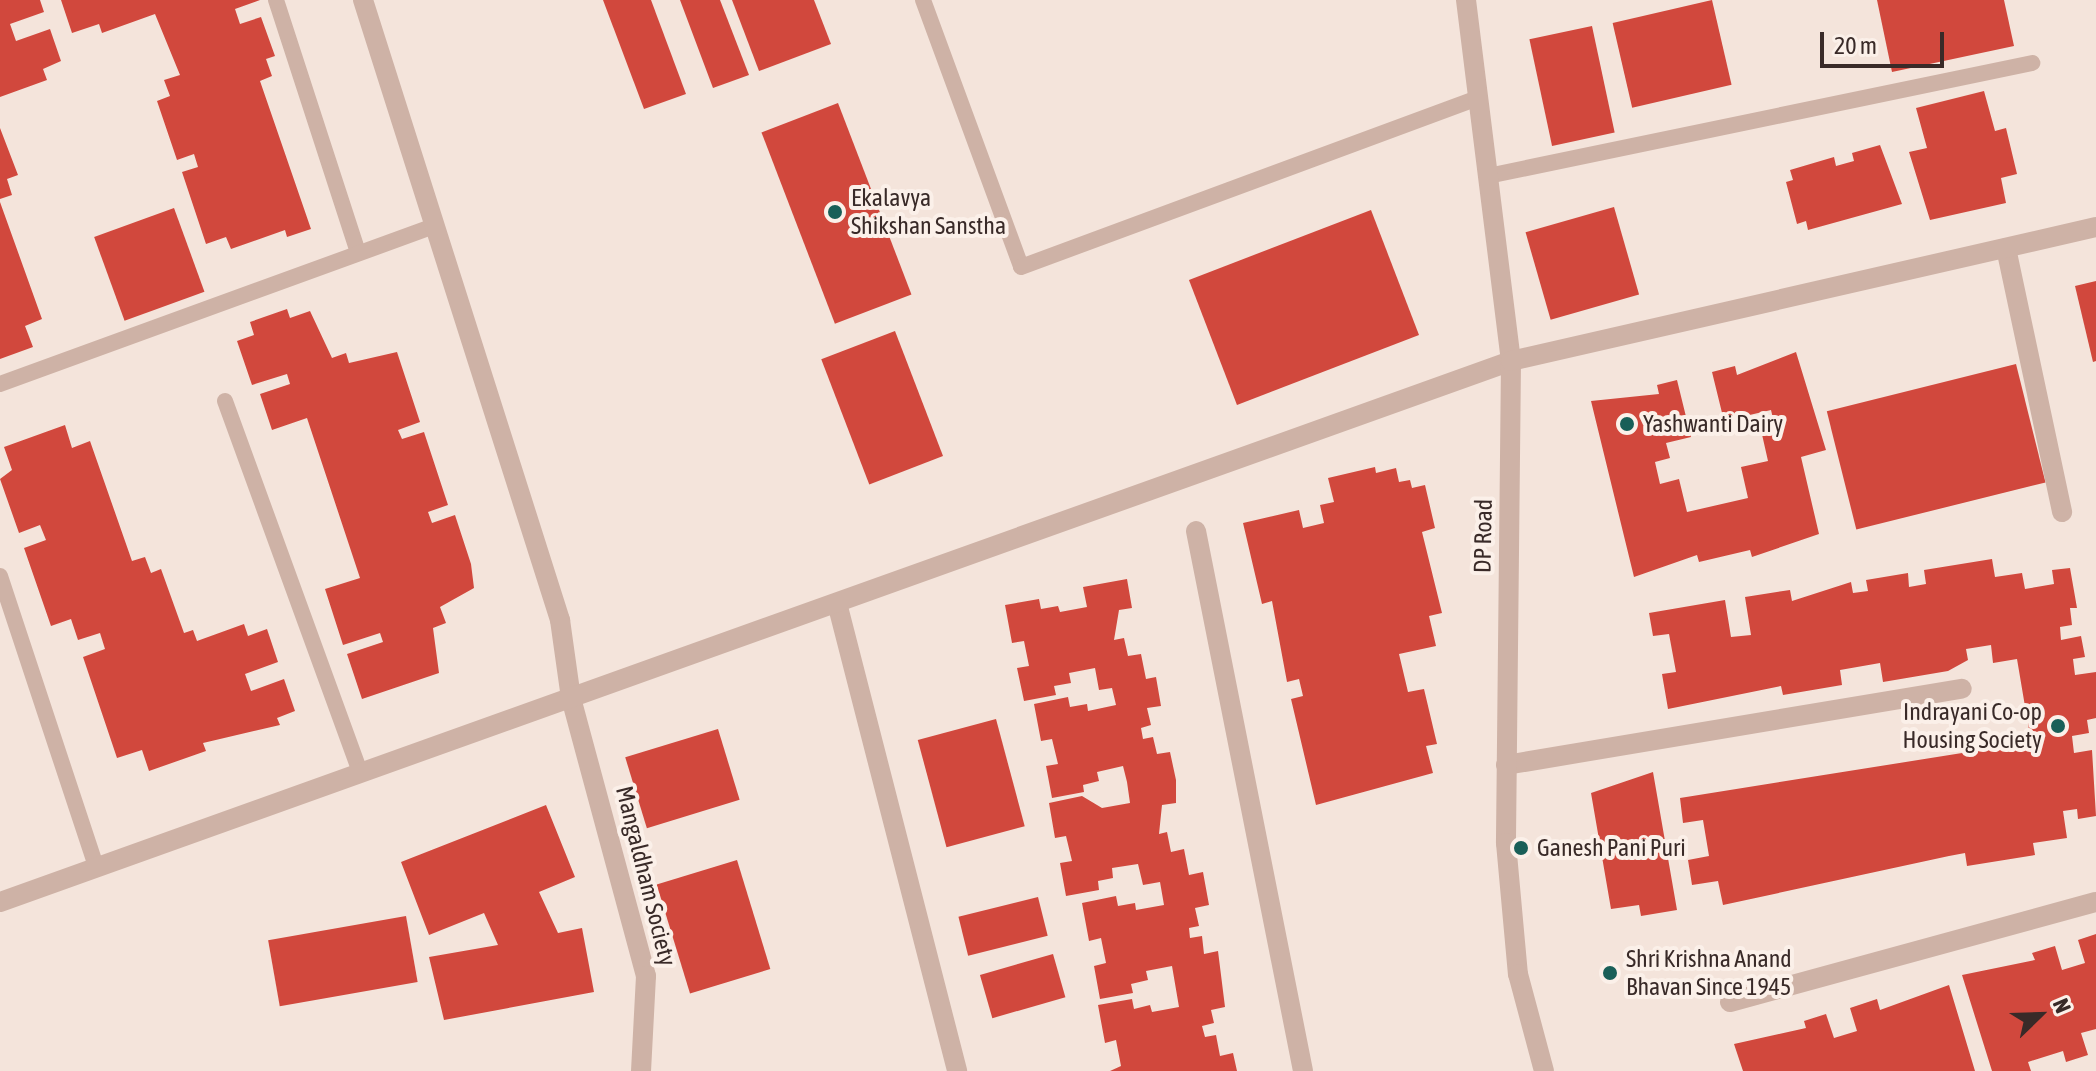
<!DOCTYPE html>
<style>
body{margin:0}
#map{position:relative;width:2096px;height:1071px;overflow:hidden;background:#f4e4db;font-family:"Asap Condensed",sans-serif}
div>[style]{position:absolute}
.building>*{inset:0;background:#d1483d;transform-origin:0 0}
.service>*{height:16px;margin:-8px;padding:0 8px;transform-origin:8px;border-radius:8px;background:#ceb2a6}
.minor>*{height:20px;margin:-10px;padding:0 10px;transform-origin:10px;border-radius:10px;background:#ceb2a6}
.tertiary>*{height:20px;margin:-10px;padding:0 10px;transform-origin:10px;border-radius:10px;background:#ceb2a6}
.dots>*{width:22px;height:22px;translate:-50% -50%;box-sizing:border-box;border:4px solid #fbf0e9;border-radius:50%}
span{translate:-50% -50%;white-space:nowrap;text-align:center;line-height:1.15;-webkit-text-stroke:8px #fbf0e9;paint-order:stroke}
.poi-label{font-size:24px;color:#392a28}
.left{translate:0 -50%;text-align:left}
.right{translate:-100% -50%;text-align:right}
.street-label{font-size:24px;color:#392a28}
.north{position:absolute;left:2000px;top:975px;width:80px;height:80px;-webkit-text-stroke:6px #fbf0e9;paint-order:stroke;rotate:67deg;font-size:22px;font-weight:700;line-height:32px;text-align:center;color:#392a28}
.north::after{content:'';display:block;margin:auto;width:28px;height:36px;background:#392a28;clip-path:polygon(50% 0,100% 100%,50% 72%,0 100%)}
.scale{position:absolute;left:1820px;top:32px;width:124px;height:36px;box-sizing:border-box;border:4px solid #392a28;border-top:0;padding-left:10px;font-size:24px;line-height:28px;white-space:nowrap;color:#392a28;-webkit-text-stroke:6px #fbf0e9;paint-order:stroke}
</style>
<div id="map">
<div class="building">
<div style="clip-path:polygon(0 0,40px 0,44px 12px,10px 24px,16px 41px,50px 29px,61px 61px,43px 69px,47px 80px,0 97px)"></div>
<div style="clip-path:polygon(61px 0,260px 0,235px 9px,240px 24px,261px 17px,275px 56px,266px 59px,272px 76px,260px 81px,311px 229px,287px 237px,285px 230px,231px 249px,226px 237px,206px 244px,182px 172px,198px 167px,194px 154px,177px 160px,157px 101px,170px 96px,164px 80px,180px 75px,155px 14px,102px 33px,99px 24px,72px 33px)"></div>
<div style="clip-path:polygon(603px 0,651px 0,686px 94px,644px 109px)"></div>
<div style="clip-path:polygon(680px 0,720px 0,749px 75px,713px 88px)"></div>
<div style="clip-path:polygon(732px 0,814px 0,831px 44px,759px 71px)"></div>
<div style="left:1712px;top:0;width:87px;height:102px;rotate:77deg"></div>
<div style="clip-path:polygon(1877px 0,2004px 0,2014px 46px,1892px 72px)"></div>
<div style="left:1592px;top:26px;width:109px;height:64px;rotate:78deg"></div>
<div style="clip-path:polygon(1984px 91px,1995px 131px,2006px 128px,2017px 174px,2001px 178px,2006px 203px,1930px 220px,1909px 152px,1927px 148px,1916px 108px)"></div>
<div style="left:838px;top:103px;width:205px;height:82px;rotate:69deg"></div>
<div style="clip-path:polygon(0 128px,18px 175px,7px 179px,12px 195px,0 199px)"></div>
<div style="clip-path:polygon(1880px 145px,1902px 204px,1808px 230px,1806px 221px,1797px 224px,1786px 182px,1793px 180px,1790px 170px,1834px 157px,1836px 166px,1854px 161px,1852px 153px)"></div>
<div style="clip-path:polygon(0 202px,42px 319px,25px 326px,33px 347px,0 359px)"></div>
<div style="left:1614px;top:207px;width:91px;height:92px;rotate:74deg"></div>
<div style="left:174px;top:208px;width:89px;height:85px;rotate:70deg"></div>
<div style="left:1371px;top:210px;width:134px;height:195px;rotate:69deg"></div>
<div style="clip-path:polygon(2096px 281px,2096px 361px,2093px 362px,2075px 286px)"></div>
<div style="clip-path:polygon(287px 309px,290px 318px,310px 311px,332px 358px,346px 353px,349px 363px,397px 352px,420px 422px,398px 430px,402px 439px,424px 432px,448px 505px,428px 512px,432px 523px,455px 515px,471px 564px,474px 588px,440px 607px,446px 623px,433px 628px,439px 673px,362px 699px,347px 654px,383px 642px,380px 633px,343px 645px,325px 589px,360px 578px,307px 418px,272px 430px,260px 394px,290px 384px,287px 374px,252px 385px,237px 341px,254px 335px,250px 322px)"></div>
<div style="left:895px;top:331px;width:134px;height:79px;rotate:69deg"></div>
<div style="clip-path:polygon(1796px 352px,1826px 450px,1801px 457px,1819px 534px,1752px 557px,1750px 550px,1699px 562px,1697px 555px,1634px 577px,1591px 401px,1659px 394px,1657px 385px,1677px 380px,1691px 437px,1666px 443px,1670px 458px,1655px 462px,1660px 484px,1679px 479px,1687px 512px,1748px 498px,1741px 467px,1768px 461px,1761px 430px,1775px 427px,1771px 410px,1724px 421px,1712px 372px,1735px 366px,1737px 375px)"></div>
<div style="left:2016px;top:364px;width:122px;height:195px;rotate:76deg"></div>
<div style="clip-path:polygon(65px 425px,72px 448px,90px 441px,132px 561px,145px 557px,151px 573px,161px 569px,184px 633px,193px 630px,197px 641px,244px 624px,248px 636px,267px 629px,278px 662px,245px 674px,251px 691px,284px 679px,295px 711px,277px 718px,280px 725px,203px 743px,206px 751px,149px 771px,142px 750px,117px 758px,83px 657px,105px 649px,100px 633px,78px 640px,71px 619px,51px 626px,24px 548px,46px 540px,40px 525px,19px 533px,0 479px,12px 470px,4px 447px)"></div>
<div style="clip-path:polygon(1375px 467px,1376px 473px,1396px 468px,1399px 482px,1410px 480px,1412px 488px,1425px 485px,1435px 528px,1422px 532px,1442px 613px,1429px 616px,1436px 646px,1399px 654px,1408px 692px,1424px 689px,1437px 744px,1426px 746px,1433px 773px,1316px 805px,1291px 699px,1303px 696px,1299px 679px,1287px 682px,1272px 601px,1262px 604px,1243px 523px,1299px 510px,1303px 528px,1324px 523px,1320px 505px,1334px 502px,1328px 478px)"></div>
<div style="clip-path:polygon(1992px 559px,1995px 577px,2022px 573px,2025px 589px,2054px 584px,2052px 570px,2070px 568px,2077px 608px,2070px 608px,2072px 625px,2060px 627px,2061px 640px,2081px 636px,2085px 657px,2073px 659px,2075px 675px,2096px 672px,2096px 718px,2087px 720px,2089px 733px,2072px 736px,2074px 753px,2092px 750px,2096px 816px,2078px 819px,2077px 809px,2063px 811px,2067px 838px,2033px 843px,2035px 855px,1967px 866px,1965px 853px,1949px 856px,1723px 905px,1718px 881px,1692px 885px,1688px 860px,1709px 856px,1703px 820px,1683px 823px,1680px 798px,2031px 742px,2017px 659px,1993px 663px,1991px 645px,1966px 649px,1968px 660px,1948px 671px,1883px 682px,1880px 663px,1840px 670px,1842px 685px,1783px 695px,1781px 686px,1668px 709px,1662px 674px,1676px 672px,1669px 634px,1653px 636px,1649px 613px,1725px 600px,1731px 637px,1751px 635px,1745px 597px,1790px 590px,1792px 601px,1851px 582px,1853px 593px,1868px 591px,1866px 580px,1908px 573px,1909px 587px,1926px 584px,1924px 570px)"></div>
<div style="clip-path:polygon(1127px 579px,1132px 608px,1119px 610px,1114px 640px,1124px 638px,1128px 656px,1141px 654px,1146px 679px,1156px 677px,1161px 706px,1147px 708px,1151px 725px,1141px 728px,1143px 739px,1153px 737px,1157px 754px,1170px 752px,1176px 780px,1176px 803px,1162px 805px,1159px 834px,1167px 832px,1171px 852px,1184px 849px,1189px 875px,1203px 872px,1209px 905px,1195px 908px,1199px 926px,1189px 928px,1190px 938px,1202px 936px,1204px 954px,1218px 951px,1225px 1007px,1211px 1010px,1214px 1023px,1202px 1026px,1205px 1037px,1216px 1035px,1220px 1056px,1233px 1053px,1237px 1071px,1110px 1071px,1121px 1066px,1116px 1040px,1105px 1043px,1098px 1005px,1132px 999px,1134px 1009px,1150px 1005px,1152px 1012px,1179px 1007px,1172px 966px,1146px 971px,1148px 980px,1131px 984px,1133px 993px,1100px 999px,1094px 966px,1106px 963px,1101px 938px,1089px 941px,1082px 903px,1116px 896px,1118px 906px,1135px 903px,1136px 910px,1164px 905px,1160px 882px,1143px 885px,1138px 864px,1112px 868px,1113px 878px,1098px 881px,1099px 890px,1066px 896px,1060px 863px,1072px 861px,1066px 836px,1055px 838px,1049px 803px,1082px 796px,1102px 808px,1130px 803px,1127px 782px,1123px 766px,1097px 772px,1099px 781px,1083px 785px,1084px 792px,1052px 798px,1046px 766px,1058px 764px,1052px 739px,1041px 741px,1034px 704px,1068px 697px,1070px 707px,1087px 704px,1088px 711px,1116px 705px,1112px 688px,1099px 690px,1095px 668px,1069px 673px,1071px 683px,1054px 686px,1056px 695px,1024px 701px,1017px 668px,1029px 666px,1024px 641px,1012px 643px,1005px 605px,1039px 599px,1041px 609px,1058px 606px,1060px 612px,1087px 607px,1083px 587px)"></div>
<div style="left:996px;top:719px;width:111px;height:81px;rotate:75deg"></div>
<div style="left:718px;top:729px;width:74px;height:97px;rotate:73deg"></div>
<div style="clip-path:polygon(1653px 772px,1677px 910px,1641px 916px,1639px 905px,1611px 909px,1591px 793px)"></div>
<div style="clip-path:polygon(546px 805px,575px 877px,539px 892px,558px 933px,582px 928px,594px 992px,444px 1020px,429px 957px,498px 945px,484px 913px,429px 935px,401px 862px)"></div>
<div style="left:737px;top:860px;width:114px;height:84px;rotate:73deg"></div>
<div style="left:1038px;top:897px;width:40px;height:82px;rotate:76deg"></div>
<div style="left:406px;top:916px;width:67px;height:140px;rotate:80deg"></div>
<div style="clip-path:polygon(2096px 934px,2096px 1029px,2081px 1033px,2088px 1055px,2066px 1062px,2063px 1051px,2028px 1062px,2031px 1071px,1992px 1071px,1962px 975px,2035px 960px,2032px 953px,2055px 946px,2062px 970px,2085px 963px,2078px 940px)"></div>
<div style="left:1053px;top:954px;width:45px;height:76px;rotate:74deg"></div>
<div style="clip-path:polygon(1949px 985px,1975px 1071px,1743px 1071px,1734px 1044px,1806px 1028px,1804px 1021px,1826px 1014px,1834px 1038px,1857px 1031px,1850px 1008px,1877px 999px,1880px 1010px)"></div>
</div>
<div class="service">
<div style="left:276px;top:0;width:265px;rotate:72deg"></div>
<div style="left:923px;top:0;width:284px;rotate:69.8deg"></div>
<div style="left:1021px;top:267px;width:487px;rotate:-20.3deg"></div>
<div style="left:1488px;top:176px;width:556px;rotate:-11.73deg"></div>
<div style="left:0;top:384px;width:464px;rotate:-20deg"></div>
<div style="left:225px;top:401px;width:397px;rotate:70deg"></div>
<div style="left:0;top:576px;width:305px;rotate:71.7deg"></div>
</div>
<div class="minor">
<div style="left:363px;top:0;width:651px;rotate:72.37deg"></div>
<div style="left:560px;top:620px;width:79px;rotate:82deg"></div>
<div style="left:571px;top:698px;width:288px;rotate:74.9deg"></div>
<div style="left:646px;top:976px;width:95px;rotate:93deg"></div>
<div style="left:2006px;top:248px;width:270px;rotate:78deg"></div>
<div style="left:1196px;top:531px;width:550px;rotate:78.79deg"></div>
<div style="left:837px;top:603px;width:483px;rotate:75.6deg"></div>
<div style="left:1506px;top:765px;width:462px;rotate:-9.5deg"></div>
<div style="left:0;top:902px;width:1605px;rotate:-19.7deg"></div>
<div style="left:1730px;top:1002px;width:379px;rotate:-15.3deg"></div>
</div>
<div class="tertiary">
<div style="left:1466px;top:0;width:364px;rotate:82.9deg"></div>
<div style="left:1511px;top:361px;width:482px;rotate:90.6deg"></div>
<div style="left:1506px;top:843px;width:132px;rotate:84.8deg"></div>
<div style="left:1518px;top:974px;width:100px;rotate:75deg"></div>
<div style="left:1511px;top:361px;width:600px;rotate:-12.9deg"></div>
</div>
<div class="dots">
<div style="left:835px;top:212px;background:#195f58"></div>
<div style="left:1627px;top:424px;background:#195f58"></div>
<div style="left:2058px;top:726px;background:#195f58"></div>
<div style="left:1521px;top:848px;background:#195f58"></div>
<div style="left:1610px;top:973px;background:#195f58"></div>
</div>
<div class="poi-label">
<span class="left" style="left:851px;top:212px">Ekalavya<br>Shikshan Sanstha</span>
<span class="left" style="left:1643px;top:424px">Yashwanti Dairy</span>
<span class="right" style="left:2042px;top:726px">Indrayani Co-op<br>Housing Society</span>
<span class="left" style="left:1537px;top:848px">Ganesh Pani Puri</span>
<span class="left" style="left:1626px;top:973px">Shri Krishna Anand<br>Bhavan Since 1945</span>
</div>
<div class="street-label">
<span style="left:1483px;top:536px;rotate:-89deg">DP Road</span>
<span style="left:646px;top:876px;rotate:76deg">Mangaldham Society</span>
</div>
<div class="north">N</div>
<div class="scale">20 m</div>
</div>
